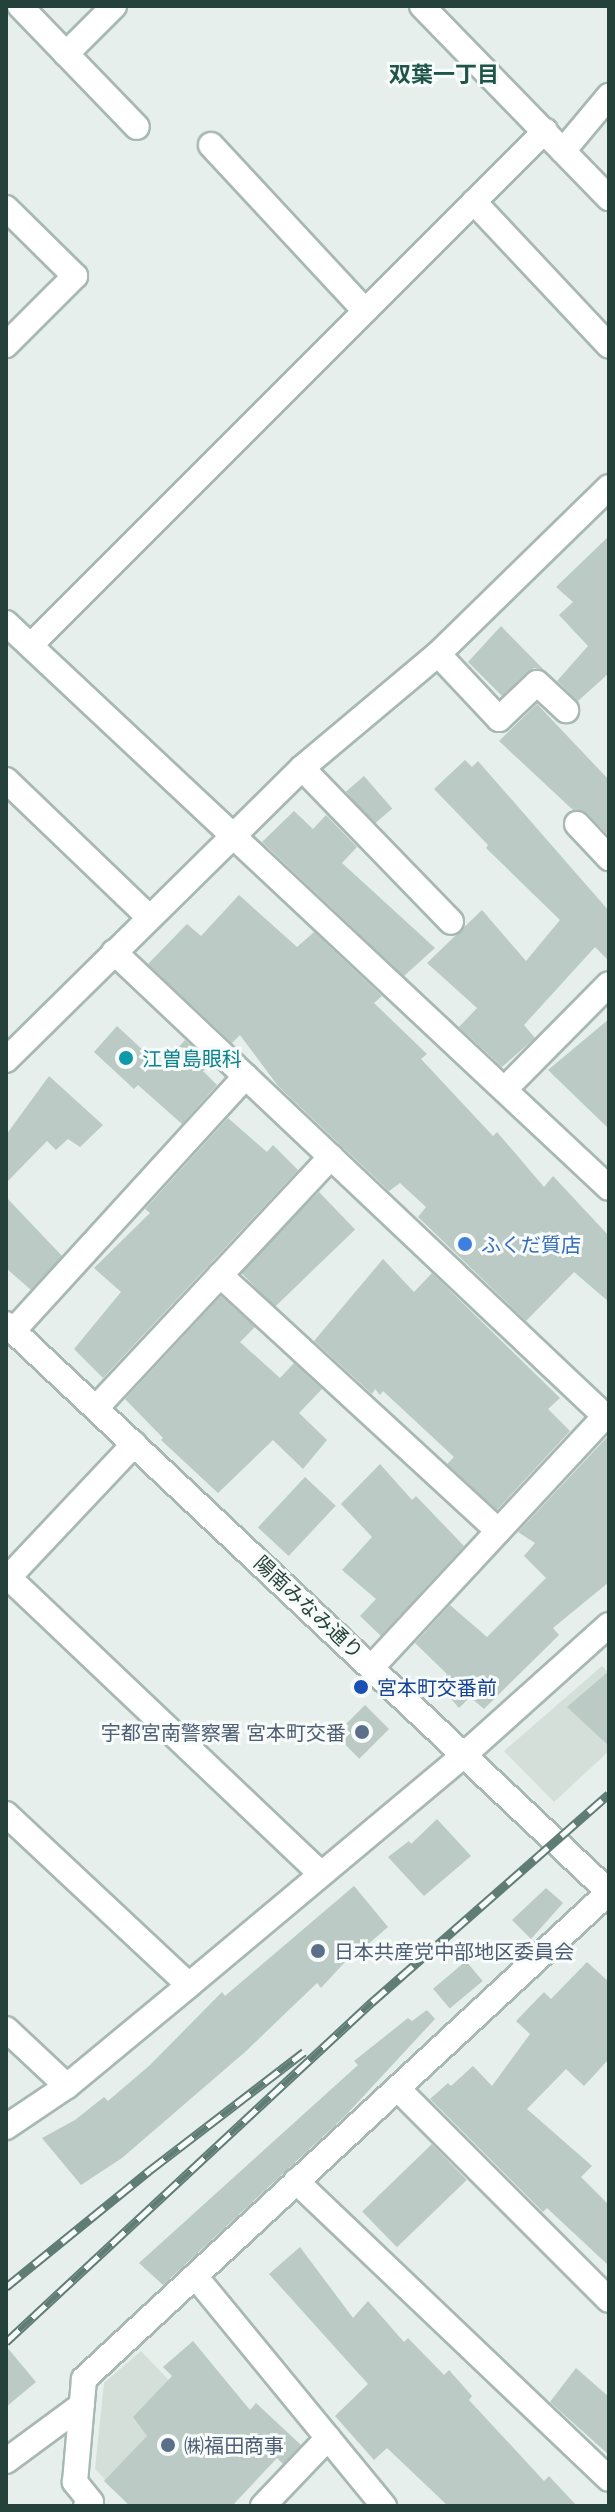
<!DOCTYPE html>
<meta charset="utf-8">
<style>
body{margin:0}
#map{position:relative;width:615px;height:2512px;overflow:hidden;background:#e6efeb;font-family:"Open Sans","Noto Sans JP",sans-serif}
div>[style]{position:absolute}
.built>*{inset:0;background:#d4dfda}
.building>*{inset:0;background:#bbcac4;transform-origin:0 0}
.roads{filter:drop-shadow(2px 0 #a8b8b2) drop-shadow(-2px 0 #a8b8b2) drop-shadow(0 2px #a8b8b2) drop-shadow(0 -2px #a8b8b2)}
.minor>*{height:24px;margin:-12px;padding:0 12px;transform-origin:12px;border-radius:12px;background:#fff}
.tertiary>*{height:24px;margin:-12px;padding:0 12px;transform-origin:12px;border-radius:12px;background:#fff}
.rail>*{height:9px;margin-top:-4.5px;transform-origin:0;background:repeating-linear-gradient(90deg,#f7fbf9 0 18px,#5f7d75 0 36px);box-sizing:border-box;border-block:2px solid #5f7d75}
.dots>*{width:22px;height:22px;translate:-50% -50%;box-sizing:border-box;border:4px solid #f7fbf9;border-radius:50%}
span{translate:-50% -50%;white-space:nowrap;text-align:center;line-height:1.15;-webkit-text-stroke:6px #f7fbf9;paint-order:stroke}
.culture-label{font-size:20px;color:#0d838f}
.left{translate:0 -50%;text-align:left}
.shop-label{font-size:20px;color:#366cbe}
.street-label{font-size:20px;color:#24423a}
.transit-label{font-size:20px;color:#164399}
.service-label{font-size:20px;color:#4e5e75}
.right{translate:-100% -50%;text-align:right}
.neighbourhood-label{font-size:22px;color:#1f5548;font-weight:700}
.frame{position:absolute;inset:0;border:8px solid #24423a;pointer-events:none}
</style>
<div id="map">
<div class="built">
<div style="clip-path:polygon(602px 1666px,609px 1673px,609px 1751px,554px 1802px,504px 1751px)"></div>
<div style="clip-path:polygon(141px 2351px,220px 2434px,153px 2506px,130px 2506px,95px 2469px,104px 2383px)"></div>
</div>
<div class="building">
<div style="clip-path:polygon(609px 536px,609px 673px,578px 701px,557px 681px,588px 646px,559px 615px,573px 602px,556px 587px)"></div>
<div style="clip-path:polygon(501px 626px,545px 671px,534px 668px,527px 672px,502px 696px,468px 662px)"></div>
<div style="clip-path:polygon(537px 704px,609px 780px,609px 836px,587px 813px,573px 810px,499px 741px)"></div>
<div style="clip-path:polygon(465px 760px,472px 767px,478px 761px,609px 911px,609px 961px,595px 947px,524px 1025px,535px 1038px,502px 1067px,459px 1027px,477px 1008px,427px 963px,482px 910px,526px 961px,560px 920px,486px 848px,488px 845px,434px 789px)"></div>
<div style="left:364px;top:776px;width:43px;height:24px;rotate:49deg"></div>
<div style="clip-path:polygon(294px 811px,313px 829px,326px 815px,357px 847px,342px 863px,435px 948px,404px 976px,262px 842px)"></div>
<div style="clip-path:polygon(239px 895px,297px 947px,314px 932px,382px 996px,374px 1003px,427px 1054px,421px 1059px,493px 1136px,497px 1132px,544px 1187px,553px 1176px,609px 1236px,609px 1302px,574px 1272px,526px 1321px,418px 1217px,426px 1207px,400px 1183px,389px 1191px,278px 1086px,240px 1035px,232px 1043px,148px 964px,187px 924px,201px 936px)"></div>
<div style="clip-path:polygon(609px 1019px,609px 1129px,548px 1070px)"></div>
<div style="clip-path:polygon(117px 1026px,161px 1067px,185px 1040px,210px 1064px,203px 1071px,217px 1085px,182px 1124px,138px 1085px,134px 1089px,94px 1052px)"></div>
<div style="clip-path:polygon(49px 1076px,103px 1125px,80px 1147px,68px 1139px,56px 1150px,47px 1141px,6px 1183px,6px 1135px)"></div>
<div style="clip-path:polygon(228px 1118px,267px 1152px,273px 1145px,298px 1170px,103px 1378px,74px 1349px,121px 1292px,94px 1268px,150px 1213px,145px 1209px)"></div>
<div style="left:319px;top:1192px;width:52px;height:112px;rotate:46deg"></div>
<div style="clip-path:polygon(6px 1197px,62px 1256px,31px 1290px,6px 1268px)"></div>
<div style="clip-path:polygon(383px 1259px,414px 1292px,432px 1273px,560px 1398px,548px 1409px,570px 1431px,497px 1510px,447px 1464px,454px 1457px,383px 1391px,380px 1395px,375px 1389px,372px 1394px,314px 1341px)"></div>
<div style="clip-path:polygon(221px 1296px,255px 1327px,240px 1342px,280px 1378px,294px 1363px,322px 1389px,299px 1413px,327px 1440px,303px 1469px,273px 1440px,218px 1493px,161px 1440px,163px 1438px,125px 1399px)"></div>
<div style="clip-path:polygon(609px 1435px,609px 1582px,553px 1628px,559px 1635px,484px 1709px,470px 1697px,459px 1708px,438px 1684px,447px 1674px,415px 1643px,450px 1605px,487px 1637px,546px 1578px,524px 1556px,535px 1543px,518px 1532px)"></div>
<div style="clip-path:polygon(380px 1464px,412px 1500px,416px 1496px,464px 1546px,381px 1636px,360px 1616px,376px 1599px,342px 1570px,372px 1537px,341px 1504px)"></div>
<div style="left:305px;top:1477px;width:42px;height:69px;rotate:43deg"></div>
<div style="clip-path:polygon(609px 1671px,609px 1746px,567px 1707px)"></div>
<div style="left:365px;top:1705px;width:34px;height:42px;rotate:45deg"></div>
<div style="clip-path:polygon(437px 1819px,471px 1856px,424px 1896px,388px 1857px,409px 1841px,411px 1844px)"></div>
<div style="clip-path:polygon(354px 1886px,388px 1927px,359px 1952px,356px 1950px,321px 1988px,317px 1983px,245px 2052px,122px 2158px,81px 2185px,42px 2138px,75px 2120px,104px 2097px,108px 2101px,150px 2065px,222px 1992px,225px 1996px)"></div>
<div style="clip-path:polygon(546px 1888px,563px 1903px,531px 1939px,512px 1920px)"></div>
<div style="left:466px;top:1961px;width:26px;height:43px;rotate:50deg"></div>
<div style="clip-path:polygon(587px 1962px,609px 1982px,609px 2059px,584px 2086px,566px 2069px,527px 2109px,592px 2166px,581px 2177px,609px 2205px,609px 2266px,547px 2208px,543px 2212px,430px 2099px,448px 2083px,451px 2086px,473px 2066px,492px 2086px,530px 2034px,516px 2021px,544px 1992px,551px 1999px)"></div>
<div style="clip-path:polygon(427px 2010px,435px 2019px,345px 2116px,163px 2285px,139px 2263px,358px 2065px,354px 2061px,408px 2018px,412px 2021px)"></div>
<div style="left:432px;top:2144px;width:50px;height:97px;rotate:46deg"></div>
<div style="clip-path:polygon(300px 2247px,353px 2318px,368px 2301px,404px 2342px,408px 2338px,444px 2375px,449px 2370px,472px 2396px,469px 2400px,544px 2481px,549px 2476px,577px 2506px,448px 2506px,387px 2448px,374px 2460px,335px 2416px,368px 2384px,269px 2274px)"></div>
<div style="clip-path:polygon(193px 2341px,250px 2410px,256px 2403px,301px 2445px,283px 2464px,277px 2458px,232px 2506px,130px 2506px,104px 2481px,147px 2436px,133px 2417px,172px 2376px,163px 2367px)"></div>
<div style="clip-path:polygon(6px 2346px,36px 2382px,6px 2407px)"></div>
<div style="clip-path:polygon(576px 2368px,609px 2397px,609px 2455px,550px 2402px)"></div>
</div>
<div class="roads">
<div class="minor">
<div style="left:20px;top:6px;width:168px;rotate:46deg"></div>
<div style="left:422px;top:6px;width:268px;rotate:45.8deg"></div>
<div style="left:66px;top:54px;width:68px;rotate:-45deg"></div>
<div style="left:211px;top:145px;width:226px;rotate:47.1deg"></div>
<div style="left:563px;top:151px;width:72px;rotate:-50.1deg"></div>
<div style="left:474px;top:202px;width:197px;rotate:46.8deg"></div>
<div style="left:6px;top:208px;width:97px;rotate:44.6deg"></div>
<div style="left:75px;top:276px;width:98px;rotate:135deg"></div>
<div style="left:6px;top:623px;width:826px;rotate:43.14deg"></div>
<div style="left:31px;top:645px;width:727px;rotate:-45deg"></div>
<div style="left:438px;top:654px;width:89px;rotate:46.8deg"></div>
<div style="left:499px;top:719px;width:52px;rotate:-43.5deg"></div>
<div style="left:537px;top:683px;width:40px;rotate:43deg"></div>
<div style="left:302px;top:768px;width:214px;rotate:45.9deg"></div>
<div style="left:6px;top:780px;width:198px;rotate:43.8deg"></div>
<div style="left:577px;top:824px;width:47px;rotate:46.7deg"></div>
<div style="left:114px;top:952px;width:681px;rotate:43.39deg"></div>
<div style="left:6px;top:1060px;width:416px;rotate:-44.6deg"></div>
<div style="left:302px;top:768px;width:177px;rotate:-40deg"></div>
<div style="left:438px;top:654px;width:239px;rotate:-44.3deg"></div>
<div style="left:506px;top:1088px;width:146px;rotate:-45.3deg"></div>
<div style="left:220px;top:1275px;width:378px;rotate:42.6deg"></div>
<div style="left:13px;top:1331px;width:345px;rotate:-47.6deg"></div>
<div style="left:96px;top:1408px;width:344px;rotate:-46.9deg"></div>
<div style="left:6px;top:1575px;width:434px;rotate:43.5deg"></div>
<div style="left:6px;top:1580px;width:187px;rotate:-46.7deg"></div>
<div style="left:372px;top:1667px;width:342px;rotate:-47.1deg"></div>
<div style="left:6px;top:1814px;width:250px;rotate:43.1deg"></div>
<div style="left:6px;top:2029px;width:83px;rotate:43.1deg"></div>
<div style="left:398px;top:2089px;width:298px;rotate:45deg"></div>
<div style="left:296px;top:2181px;width:432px;rotate:43.6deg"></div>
<div style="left:195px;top:2276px;width:298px;rotate:50.6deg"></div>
<div style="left:6px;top:2461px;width:94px;rotate:-36.4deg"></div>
<div style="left:86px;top:2506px;width:6px;rotate:-39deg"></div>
<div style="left:91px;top:2502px;width:26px;rotate:-129deg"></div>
<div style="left:75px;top:2482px;width:103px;rotate:-85deg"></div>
<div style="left:84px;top:2379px;width:716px;rotate:-42.85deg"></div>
<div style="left:263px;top:2506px;width:94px;rotate:-46.3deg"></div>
</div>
<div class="tertiary">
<div style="left:6px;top:1324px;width:828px;rotate:43.29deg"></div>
<div style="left:6px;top:2127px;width:73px;rotate:-33.9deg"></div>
<div style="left:67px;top:2086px;width:158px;rotate:-39.6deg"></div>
<div style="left:189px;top:1985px;width:360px;rotate:-39.9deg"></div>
<div style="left:465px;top:1754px;width:193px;rotate:-41.9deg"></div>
</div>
</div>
<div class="rail">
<div style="left:6px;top:2287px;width:186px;rotate:-39.1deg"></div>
<div style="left:150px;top:2170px;width:194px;rotate:-37.5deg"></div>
<div style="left:6px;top:2342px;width:500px;rotate:-42.9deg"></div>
<div style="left:372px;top:2002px;width:315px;rotate:-41.3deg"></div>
</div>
<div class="dots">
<div style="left:126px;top:1058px;background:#0f9aa8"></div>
<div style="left:465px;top:1244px;background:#3f7fe0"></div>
<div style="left:361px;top:1687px;background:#1a4fb4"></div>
<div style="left:362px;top:1732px;background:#5c6f8a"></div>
<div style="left:318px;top:1951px;background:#5c6f8a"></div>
<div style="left:168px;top:2445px;background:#5c6f8a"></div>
</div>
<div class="culture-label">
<span class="left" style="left:142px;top:1058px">江曽島眼科</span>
</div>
<div class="shop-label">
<span class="left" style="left:481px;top:1244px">ふくだ質店</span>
</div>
<div class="street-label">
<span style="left:309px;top:1607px;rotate:43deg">陽南みなみ通り</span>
</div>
<div class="transit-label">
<span class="left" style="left:377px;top:1687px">宮本町交番前</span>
</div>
<div class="service-label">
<span class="right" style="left:346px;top:1732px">宇都宮南警察署 宮本町交番</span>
<span class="left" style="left:334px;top:1951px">日本共産党中部地区委員会</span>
<span class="left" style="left:184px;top:2445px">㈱福田商事</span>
</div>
<div class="neighbourhood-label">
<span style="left:444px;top:74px">双葉一丁目</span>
</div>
<div class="frame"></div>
</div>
